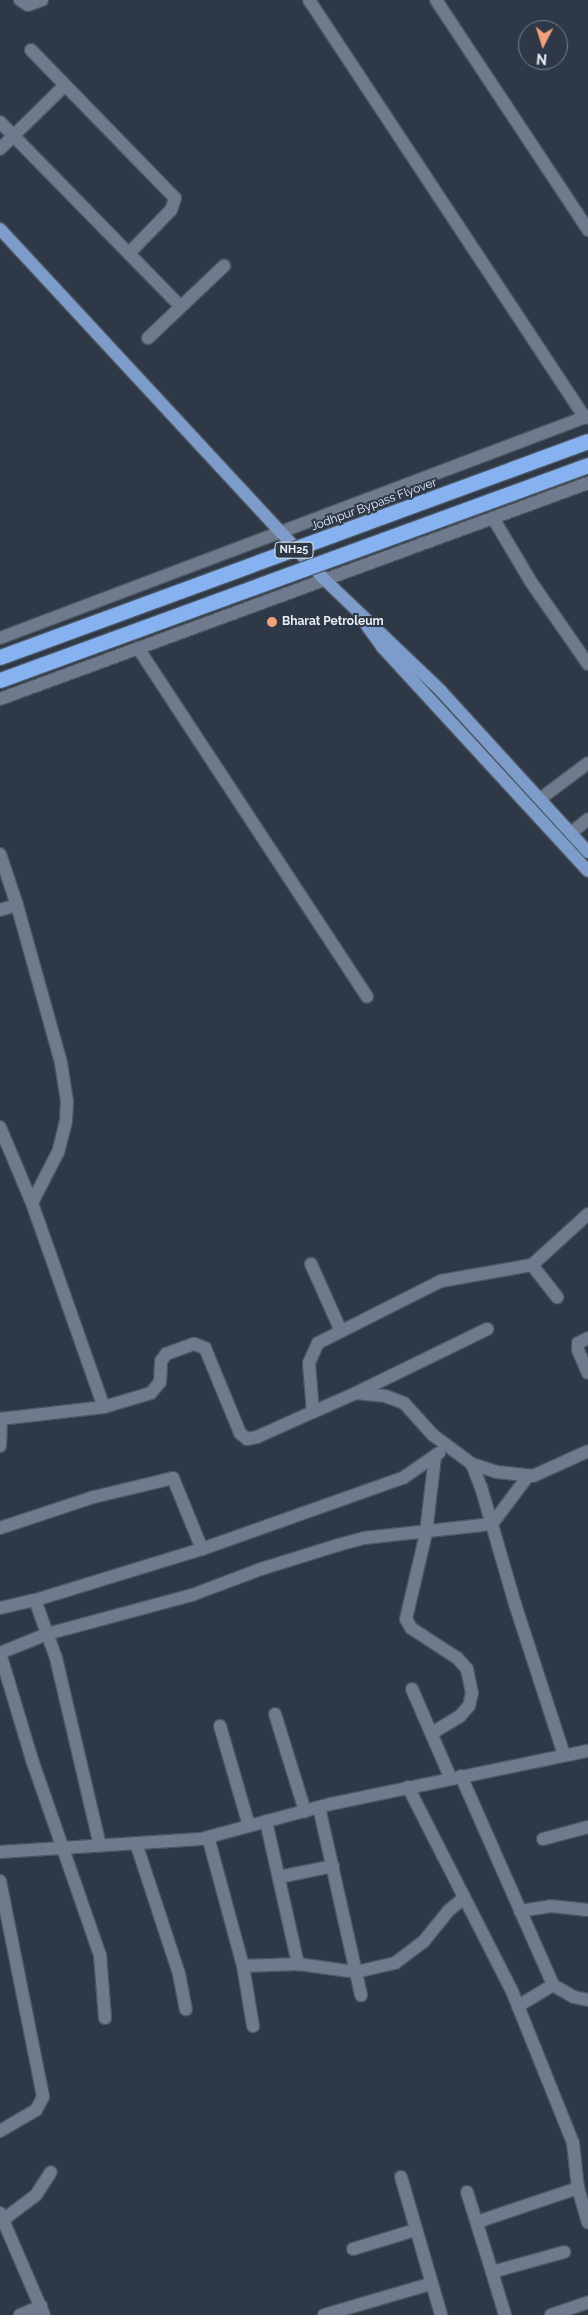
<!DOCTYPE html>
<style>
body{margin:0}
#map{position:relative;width:588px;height:2315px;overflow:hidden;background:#2e3847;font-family:Raleway,sans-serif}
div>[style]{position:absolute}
.roads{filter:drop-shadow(1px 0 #4c5662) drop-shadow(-1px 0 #4c5662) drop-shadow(0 1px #4c5662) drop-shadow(0 -1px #4c5662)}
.minor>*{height:12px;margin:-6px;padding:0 6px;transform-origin:6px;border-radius:6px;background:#6f7b8d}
.major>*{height:12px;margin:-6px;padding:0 6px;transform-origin:6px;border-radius:6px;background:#7d9cc9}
.bridges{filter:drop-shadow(1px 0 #4c5662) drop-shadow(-1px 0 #4c5662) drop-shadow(0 1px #4c5662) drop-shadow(0 -1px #4c5662)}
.highway-bridge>*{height:15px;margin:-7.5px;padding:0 7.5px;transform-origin:7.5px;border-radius:7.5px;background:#86b2f1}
.dots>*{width:14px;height:14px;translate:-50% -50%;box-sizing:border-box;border:2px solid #2e3847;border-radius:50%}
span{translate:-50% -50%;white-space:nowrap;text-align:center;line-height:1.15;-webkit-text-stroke:4px #2e3847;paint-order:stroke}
.shield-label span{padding:1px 4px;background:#2e3847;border:1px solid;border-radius:4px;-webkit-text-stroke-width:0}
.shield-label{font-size:11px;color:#e7eef7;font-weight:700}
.street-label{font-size:12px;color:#e7eef7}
.poi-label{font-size:12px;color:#e7eef7;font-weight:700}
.left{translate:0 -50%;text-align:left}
.north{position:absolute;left:518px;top:20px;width:50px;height:50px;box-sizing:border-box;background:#2e3847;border:1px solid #78818d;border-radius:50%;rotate:185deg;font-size:14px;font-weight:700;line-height:20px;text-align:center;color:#e7eef7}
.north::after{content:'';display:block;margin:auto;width:18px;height:22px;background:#f0a27a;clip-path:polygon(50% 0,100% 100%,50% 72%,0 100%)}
</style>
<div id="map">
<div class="roads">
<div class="minor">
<div style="left:20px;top:0;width:9px;rotate:32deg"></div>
<div style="left:28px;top:5px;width:15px;rotate:-20deg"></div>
<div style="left:309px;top:0;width:501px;rotate:56.56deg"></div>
<div style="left:436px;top:0;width:276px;rotate:56.5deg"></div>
<div style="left:31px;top:50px;width:206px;rotate:45.8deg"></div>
<div style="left:175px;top:198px;width:13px;rotate:108deg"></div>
<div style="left:171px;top:210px;width:60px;rotate:134.3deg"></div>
<div style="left:0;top:122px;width:257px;rotate:45.6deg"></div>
<div style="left:0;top:149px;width:90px;rotate:-44.5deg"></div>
<div style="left:148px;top:338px;width:105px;rotate:-43.5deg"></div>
<div style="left:493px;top:518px;width:74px;rotate:59.3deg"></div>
<div style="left:531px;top:582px;width:100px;rotate:55.2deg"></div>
<div style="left:0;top:638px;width:629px;rotate:-20.68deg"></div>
<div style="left:138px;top:648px;width:417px;rotate:56.7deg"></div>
<div style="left:0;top:699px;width:626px;rotate:-20.17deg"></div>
<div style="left:540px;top:799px;width:60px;rotate:-36.9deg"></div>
<div style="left:571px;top:833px;width:22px;rotate:-39deg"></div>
<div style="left:0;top:854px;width:54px;rotate:71.6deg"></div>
<div style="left:17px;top:905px;width:18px;rotate:164deg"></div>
<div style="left:17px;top:905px;width:164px;rotate:74.4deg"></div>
<div style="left:61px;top:1063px;width:38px;rotate:81deg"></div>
<div style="left:67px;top:1101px;width:20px;rotate:93deg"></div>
<div style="left:66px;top:1121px;width:32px;rotate:104deg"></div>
<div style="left:58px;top:1152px;width:57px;rotate:117deg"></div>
<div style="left:0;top:1127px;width:82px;rotate:67.2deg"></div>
<div style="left:32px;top:1203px;width:216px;rotate:70.6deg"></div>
<div style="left:311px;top:1264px;width:73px;rotate:65.9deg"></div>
<div style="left:532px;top:1265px;width:41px;rotate:52deg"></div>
<div style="left:588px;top:1338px;width:11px;rotate:153deg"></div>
<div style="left:578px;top:1343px;width:7px;rotate:90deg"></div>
<div style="left:578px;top:1350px;width:25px;rotate:67deg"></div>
<div style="left:356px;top:1393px;width:146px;rotate:-26deg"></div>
<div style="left:313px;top:1412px;width:47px;rotate:-23.8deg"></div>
<div style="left:356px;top:1393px;width:29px;rotate:6deg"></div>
<div style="left:385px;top:1396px;width:20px;rotate:20deg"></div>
<div style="left:404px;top:1403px;width:43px;rotate:47.8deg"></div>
<div style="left:433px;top:1435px;width:49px;rotate:36.6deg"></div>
<div style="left:472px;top:1464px;width:25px;rotate:69deg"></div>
<div style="left:481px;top:1487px;width:122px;rotate:73.8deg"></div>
<div style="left:515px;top:1604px;width:159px;rotate:72deg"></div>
<div style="left:0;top:1419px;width:105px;rotate:-6.6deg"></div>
<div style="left:104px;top:1407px;width:49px;rotate:-16.6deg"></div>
<div style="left:151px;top:1393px;width:14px;rotate:-51deg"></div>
<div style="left:160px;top:1382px;width:21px;rotate:-87deg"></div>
<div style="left:161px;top:1361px;width:9px;rotate:-54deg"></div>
<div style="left:166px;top:1354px;width:30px;rotate:-20deg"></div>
<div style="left:194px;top:1344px;width:12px;rotate:20deg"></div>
<div style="left:205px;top:1348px;width:92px;rotate:67.6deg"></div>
<div style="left:240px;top:1433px;width:9px;rotate:41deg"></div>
<div style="left:247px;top:1439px;width:10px;rotate:-11deg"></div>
<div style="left:257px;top:1437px;width:61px;rotate:-24.1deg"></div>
<div style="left:313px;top:1412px;width:49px;rotate:-94.7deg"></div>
<div style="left:309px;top:1363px;width:22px;rotate:-66deg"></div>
<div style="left:318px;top:1343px;width:138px;rotate:-26.8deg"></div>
<div style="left:441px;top:1281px;width:92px;rotate:-10deg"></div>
<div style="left:532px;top:1265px;width:76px;rotate:-42.3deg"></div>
<div style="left:0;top:1446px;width:27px;rotate:-88deg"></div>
<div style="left:472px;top:1464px;width:26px;rotate:18deg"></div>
<div style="left:497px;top:1472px;width:36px;rotate:6deg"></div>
<div style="left:533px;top:1476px;width:60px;rotate:-24.4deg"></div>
<div style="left:0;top:1528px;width:99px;rotate:-18.3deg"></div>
<div style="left:94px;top:1497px;width:81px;rotate:-13.5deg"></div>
<div style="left:173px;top:1478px;width:77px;rotate:67.8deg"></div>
<div style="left:202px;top:1549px;width:175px;rotate:163deg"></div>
<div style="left:35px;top:1600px;width:62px;rotate:70.1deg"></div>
<div style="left:56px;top:1658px;width:192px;rotate:76.8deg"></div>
<div style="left:202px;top:1549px;width:213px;rotate:-19.5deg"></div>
<div style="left:403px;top:1478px;width:44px;rotate:-34.8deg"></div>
<div style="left:0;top:1608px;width:36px;rotate:-13deg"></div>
<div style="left:412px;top:1689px;width:98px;rotate:66.6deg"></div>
<div style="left:275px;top:1714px;width:102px;rotate:72.8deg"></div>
<div style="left:220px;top:1726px;width:104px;rotate:73.8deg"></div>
<div style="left:432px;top:1733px;width:33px;rotate:-31deg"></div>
<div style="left:460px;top:1716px;width:13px;rotate:-48deg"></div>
<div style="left:469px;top:1706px;width:13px;rotate:-77deg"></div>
<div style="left:472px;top:1693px;width:25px;rotate:-102deg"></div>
<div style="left:467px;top:1669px;width:15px;rotate:-132deg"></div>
<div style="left:457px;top:1658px;width:55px;rotate:-146.9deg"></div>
<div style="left:411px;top:1628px;width:10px;rotate:-119deg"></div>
<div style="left:406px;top:1619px;width:88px;rotate:-76.9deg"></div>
<div style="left:426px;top:1533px;width:78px;rotate:-83.3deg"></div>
<div style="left:461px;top:1776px;width:228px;rotate:66.2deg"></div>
<div style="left:553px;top:1985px;width:41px;rotate:149deg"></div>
<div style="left:408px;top:1787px;width:229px;rotate:63deg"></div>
<div style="left:512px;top:1991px;width:164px;rotate:68.1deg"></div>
<div style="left:573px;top:2143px;width:45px;rotate:83.7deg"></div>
<div style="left:578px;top:2188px;width:36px;rotate:74deg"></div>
<div style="left:319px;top:1807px;width:193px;rotate:77.4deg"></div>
<div style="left:266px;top:1821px;width:147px;rotate:77.4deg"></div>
<div style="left:298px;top:1964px;width:59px;rotate:7.9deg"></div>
<div style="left:356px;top:1972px;width:40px;rotate:-13deg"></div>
<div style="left:395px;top:1963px;width:36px;rotate:-37deg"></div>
<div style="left:424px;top:1941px;width:38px;rotate:-51deg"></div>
<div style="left:448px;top:1911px;width:21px;rotate:-39deg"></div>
<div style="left:208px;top:1837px;width:134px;rotate:74.8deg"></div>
<div style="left:243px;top:1966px;width:61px;rotate:80.5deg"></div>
<div style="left:543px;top:1839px;width:47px;rotate:-14.9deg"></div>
<div style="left:136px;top:1843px;width:138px;rotate:71.8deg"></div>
<div style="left:179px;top:1974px;width:36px;rotate:79deg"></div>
<div style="left:0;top:1852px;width:201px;rotate:-3.7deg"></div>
<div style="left:201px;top:1839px;width:135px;rotate:-15.1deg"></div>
<div style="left:331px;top:1804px;width:262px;rotate:-11.7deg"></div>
<div style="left:279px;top:1877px;width:55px;rotate:-11.5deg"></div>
<div style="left:0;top:1881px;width:220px;rotate:78.7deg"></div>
<div style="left:43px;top:2097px;width:15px;rotate:118deg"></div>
<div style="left:36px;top:2110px;width:42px;rotate:149.7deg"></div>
<div style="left:520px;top:1911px;width:30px;rotate:-9deg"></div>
<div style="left:550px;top:1906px;width:38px;rotate:6deg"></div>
<div style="left:243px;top:1966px;width:55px;rotate:-2.1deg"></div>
<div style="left:553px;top:1985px;width:24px;rotate:30deg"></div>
<div style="left:574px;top:1997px;width:14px;rotate:12deg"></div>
<div style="left:105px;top:2018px;width:63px;rotate:-94.5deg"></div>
<div style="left:100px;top:1955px;width:203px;rotate:-109.2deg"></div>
<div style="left:33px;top:1763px;width:115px;rotate:-106.7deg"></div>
<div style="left:0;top:1653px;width:51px;rotate:-22deg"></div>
<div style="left:47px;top:1634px;width:150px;rotate:-15.1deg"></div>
<div style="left:192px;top:1595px;width:74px;rotate:-20.6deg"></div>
<div style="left:261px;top:1569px;width:81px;rotate:-17.3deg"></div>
<div style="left:338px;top:1545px;width:27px;rotate:-15deg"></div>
<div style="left:364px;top:1538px;width:129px;rotate:-6.2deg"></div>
<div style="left:492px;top:1524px;width:60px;rotate:-53.1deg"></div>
<div style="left:401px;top:2177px;width:144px;rotate:73.8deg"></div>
<div style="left:467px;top:2192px;width:84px;rotate:72.6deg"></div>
<div style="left:0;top:2213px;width:111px;rotate:66.7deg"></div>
<div style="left:3px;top:2220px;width:41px;rotate:-37.1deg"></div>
<div style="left:36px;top:2195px;width:27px;rotate:-57deg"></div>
<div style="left:477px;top:2222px;width:107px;rotate:-18.6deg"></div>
<div style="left:353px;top:2249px;width:65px;rotate:-17deg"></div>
<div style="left:20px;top:2315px;width:23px;rotate:-23deg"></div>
<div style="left:324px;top:2315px;width:110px;rotate:-16.3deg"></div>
<div style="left:505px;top:2315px;width:45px;rotate:-106.8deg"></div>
<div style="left:492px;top:2272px;width:75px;rotate:-15.5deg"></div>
<div style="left:551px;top:2315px;width:39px;rotate:-19deg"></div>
</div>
<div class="major">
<div style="left:0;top:229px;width:477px;rotate:47.2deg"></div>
<div style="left:324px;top:579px;width:162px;rotate:43.7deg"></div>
<div style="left:441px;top:691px;width:218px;rotate:47.6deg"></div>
<div style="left:367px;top:626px;width:26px;rotate:54deg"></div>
<div style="left:382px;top:647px;width:304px;rotate:47.4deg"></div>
</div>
</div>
<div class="bridges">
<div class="highway-bridge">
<div style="left:0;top:657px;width:626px;rotate:-20.17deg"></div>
<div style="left:0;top:680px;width:626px;rotate:-20.08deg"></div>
</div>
</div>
<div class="dots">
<div style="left:272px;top:622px;background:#f0a27a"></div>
</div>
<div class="shield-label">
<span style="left:294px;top:550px">NH25</span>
</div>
<div class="street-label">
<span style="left:374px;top:505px;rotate:-20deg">Jodhpur Bypass Flyover</span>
</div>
<div class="poi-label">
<span class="left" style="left:282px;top:622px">Bharat Petroleum</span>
</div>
<div class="north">N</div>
</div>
